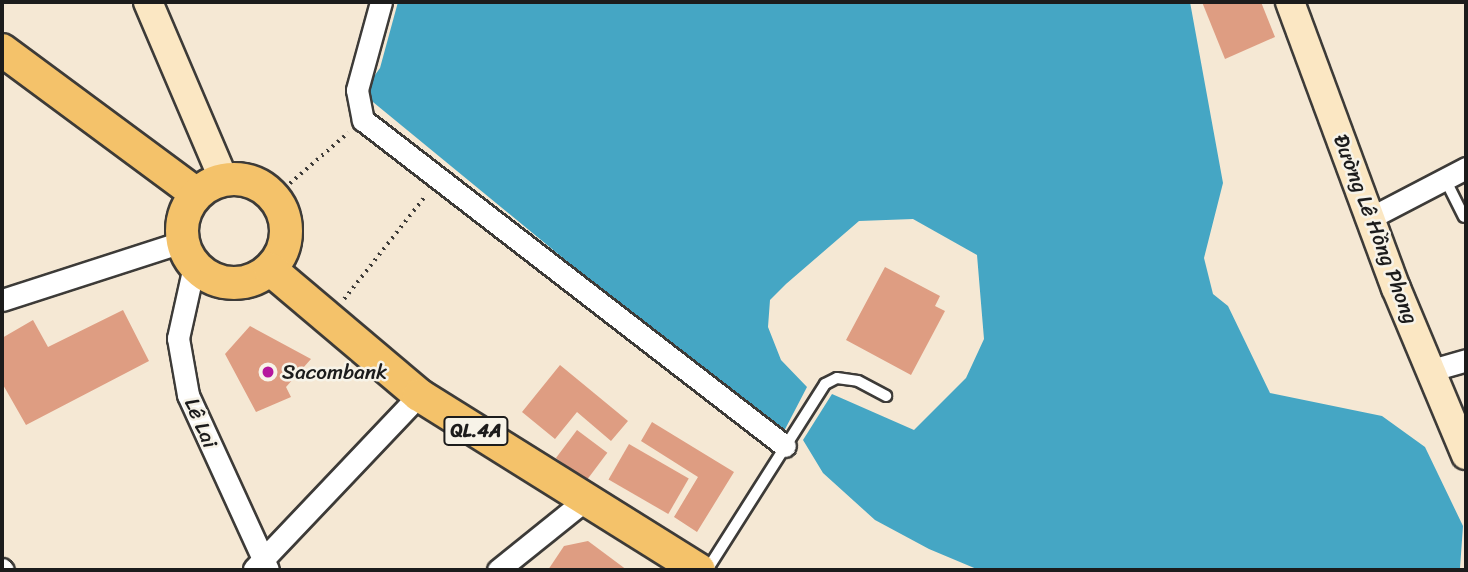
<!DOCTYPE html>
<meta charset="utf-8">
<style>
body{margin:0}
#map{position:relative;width:1468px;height:572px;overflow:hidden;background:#f5e8d4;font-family:Sriracha,sans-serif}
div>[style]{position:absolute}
.water>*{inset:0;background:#45a6c4}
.building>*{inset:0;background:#de9d82;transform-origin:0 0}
.path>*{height:3.5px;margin-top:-1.75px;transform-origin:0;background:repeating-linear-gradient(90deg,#3d3b38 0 2px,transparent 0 7px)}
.roads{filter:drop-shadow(2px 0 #3d3b38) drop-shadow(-2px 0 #3d3b38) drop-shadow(0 2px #3d3b38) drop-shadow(0 -2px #3d3b38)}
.lane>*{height:10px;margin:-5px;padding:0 5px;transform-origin:5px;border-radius:5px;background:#fff}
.street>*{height:21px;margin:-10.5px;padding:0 10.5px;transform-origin:10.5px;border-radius:10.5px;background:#fff}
.secondary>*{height:28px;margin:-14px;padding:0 14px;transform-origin:14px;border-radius:14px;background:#fbe7c3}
.primary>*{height:32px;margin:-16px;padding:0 16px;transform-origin:16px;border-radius:16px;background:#f4c26a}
.primary>.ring{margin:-16px;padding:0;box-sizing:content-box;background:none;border:32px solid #f4c26a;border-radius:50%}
.dots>*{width:19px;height:19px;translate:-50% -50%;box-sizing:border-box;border:4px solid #f7f3e8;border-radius:50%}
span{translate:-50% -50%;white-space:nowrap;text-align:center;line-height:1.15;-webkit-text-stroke:5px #f7f3e8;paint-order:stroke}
.shield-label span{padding:2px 5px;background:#f7f3e8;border:2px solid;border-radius:5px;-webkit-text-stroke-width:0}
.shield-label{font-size:19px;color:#1c1c1c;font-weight:700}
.street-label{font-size:21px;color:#1c1c1c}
.poi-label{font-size:21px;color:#1c1c1c}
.left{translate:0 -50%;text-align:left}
.frame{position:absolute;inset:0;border:4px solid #1c1c1c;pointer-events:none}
</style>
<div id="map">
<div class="water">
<div style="clip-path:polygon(398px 2px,1190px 2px,1223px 183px,1204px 258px,1213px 294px,1228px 306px,1270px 393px,1382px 416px,1425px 447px,1463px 526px,1460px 568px,979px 570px,929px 549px,875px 520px,823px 473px,803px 440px,832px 394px,914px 430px,966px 378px,984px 339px,977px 255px,913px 219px,859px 221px,786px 284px,770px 300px,768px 327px,781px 360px,807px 387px,781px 437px,362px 93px,380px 68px)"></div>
</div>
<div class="building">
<div style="clip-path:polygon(1202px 2px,1261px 2px,1275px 37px,1225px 59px)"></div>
<div style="clip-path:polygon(885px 267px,940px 296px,935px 306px,945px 311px,911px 375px,846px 340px)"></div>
<div style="clip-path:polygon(123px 310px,149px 361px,26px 425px,2px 383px,2px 338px,33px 320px,48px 347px)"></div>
<div style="clip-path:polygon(250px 326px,311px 359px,286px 387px,291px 397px,256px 412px,225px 354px)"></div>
<div style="clip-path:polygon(560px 365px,628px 421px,611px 441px,577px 412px,555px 439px,522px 412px)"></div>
<div style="clip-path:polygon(652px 422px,734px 472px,697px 532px,674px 517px,698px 477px,641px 441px)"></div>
<div style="left:577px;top:430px;width:38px;height:35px;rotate:37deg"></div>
<div style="left:629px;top:444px;width:69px;height:41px;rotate:30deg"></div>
<div style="clip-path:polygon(588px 541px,627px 570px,548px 570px,564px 546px)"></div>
</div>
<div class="path">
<div style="left:274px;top:197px;width:98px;rotate:-40.9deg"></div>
<div style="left:344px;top:299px;width:132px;rotate:-51.7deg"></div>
</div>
<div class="roads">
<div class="lane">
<div style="left:1446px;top:181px;width:40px;rotate:63.4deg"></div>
<div style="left:707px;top:570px;width:220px;rotate:-57.6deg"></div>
<div style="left:825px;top:384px;width:13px;rotate:-27deg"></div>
<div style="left:837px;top:378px;width:21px;rotate:8deg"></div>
<div style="left:858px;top:381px;width:32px;rotate:28deg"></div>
</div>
<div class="street">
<div style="left:381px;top:2px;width:91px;rotate:105.3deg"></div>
<div style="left:357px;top:90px;width:31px;rotate:79deg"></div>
<div style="left:363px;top:120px;width:533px;rotate:37.69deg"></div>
<div style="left:1372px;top:217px;width:106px;rotate:-27.5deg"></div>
<div style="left:194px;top:266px;width:74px;rotate:102.5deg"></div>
<div style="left:178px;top:338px;width:58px;rotate:80deg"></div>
<div style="left:188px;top:395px;width:192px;rotate:65.4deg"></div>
<div style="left:2px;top:300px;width:189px;rotate:-17.9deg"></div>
<div style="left:1432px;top:370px;width:35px;rotate:-16deg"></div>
<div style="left:2px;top:569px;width:1px;rotate:45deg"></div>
<div style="left:254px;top:569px;width:240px;rotate:-46.5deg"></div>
<div style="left:498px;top:570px;width:112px;rotate:-38.8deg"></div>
</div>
<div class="secondary">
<div style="left:148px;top:2px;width:194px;rotate:66.9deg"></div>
<div style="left:1290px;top:2px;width:305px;rotate:69.7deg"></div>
<div style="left:1396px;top:288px;width:181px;rotate:67.3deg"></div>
</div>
<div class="primary">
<div style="left:2px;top:50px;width:240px;rotate:36.5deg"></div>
<div class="ring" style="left:182px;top:179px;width:72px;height:72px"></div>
<div style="left:270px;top:269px;width:195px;rotate:40.2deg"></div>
<div style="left:419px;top:395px;width:330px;rotate:32deg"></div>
</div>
</div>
<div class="dots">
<div style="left:268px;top:372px;background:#b5179e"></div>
</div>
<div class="shield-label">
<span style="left:476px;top:431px">QL.4A</span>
</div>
<div class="street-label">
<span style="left:1376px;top:229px;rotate:69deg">Đường Lê Hồng Phong</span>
<span style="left:201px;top:423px;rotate:67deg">Lê Lai</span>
</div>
<div class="poi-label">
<span class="left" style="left:282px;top:372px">Sacombank</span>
</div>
<div class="frame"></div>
</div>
